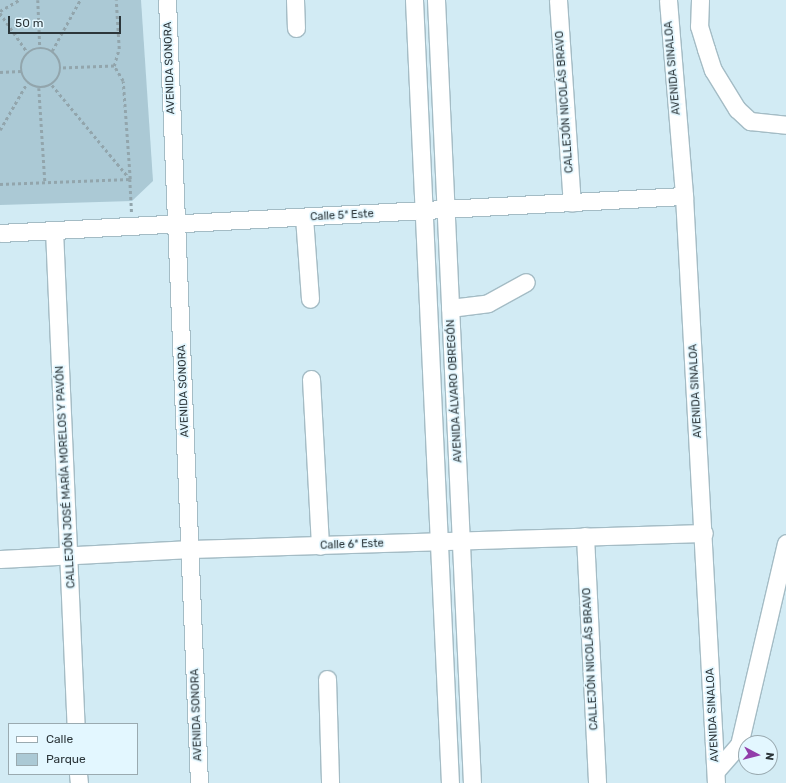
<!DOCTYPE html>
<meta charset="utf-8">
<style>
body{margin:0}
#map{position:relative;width:786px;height:783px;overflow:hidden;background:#d2ebf4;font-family:Rubik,sans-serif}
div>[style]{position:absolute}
.green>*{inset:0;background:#abc9d5}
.path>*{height:2.5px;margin-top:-1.25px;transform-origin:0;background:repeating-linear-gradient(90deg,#92a5ac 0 3px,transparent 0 6px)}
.path>.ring{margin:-1.25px;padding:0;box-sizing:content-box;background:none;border:2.5px solid #92a5ac;border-radius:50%}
.roads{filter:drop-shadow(1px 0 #a4bcc5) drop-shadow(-1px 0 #a4bcc5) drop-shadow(0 1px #a4bcc5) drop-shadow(0 -1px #a4bcc5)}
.minor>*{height:17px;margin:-8.5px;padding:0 8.5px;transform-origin:8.5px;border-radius:8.5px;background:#fff}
span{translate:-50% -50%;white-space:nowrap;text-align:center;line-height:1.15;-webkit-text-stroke:3.5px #e3f7ff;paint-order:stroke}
.street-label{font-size:11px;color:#2c363a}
.legend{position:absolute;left:8px;top:723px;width:130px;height:52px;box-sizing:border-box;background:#e3f7ff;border:1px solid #9aaab0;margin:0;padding:5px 7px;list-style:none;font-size:12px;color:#2c363a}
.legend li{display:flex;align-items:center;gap:8px;height:20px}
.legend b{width:20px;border:1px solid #9aaab0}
.north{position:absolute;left:738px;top:735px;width:40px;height:40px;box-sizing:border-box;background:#e3f7ff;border:1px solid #9aaab0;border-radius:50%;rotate:97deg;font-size:11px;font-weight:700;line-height:16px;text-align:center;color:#2c363a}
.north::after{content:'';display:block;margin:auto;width:14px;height:18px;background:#923daa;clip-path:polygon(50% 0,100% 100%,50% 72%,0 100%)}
.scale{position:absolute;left:8px;top:16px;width:113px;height:18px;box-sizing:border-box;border:2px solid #2c363a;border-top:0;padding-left:5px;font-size:12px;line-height:14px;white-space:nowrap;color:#2c363a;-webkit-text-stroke:3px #e3f7ff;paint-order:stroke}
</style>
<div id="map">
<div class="green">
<div style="clip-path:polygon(0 0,141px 0,153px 181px,132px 201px,0 205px)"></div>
</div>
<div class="path">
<div style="left:38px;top:0;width:48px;rotate:87.6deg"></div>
<div style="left:0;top:11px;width:22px;rotate:-30deg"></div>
<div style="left:0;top:13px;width:49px;rotate:55deg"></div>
<div class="ring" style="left:21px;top:48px;width:37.5px;height:37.5px"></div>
<div style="left:52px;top:51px;width:58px;rotate:-61.2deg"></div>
<div style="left:114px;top:66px;width:18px;rotate:-74deg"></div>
<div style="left:119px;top:49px;width:49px;rotate:-93.5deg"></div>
<div style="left:0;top:72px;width:21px;rotate:-3deg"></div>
<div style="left:52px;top:85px;width:122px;rotate:50.3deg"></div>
<div style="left:130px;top:179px;width:33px;rotate:87deg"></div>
<div style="left:39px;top:88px;width:94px;rotate:86.3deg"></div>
<div style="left:0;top:130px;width:54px;rotate:-60.1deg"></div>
<div style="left:0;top:184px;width:130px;rotate:-2.2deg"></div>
<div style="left:130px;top:179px;width:98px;rotate:-94.1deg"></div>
<div style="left:123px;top:81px;width:17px;rotate:-121deg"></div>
<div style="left:114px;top:66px;width:53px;rotate:177.8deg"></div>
</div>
<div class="roads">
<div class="minor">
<div style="left:167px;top:0;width:784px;rotate:87.66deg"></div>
<div style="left:295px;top:0;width:28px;rotate:88deg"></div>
<div style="left:414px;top:0;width:784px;rotate:87.37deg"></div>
<div style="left:436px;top:0;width:784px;rotate:87.37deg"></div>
<div style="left:558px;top:0;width:203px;rotate:86.1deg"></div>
<div style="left:668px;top:0;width:197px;rotate:85.3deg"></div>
<div style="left:684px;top:196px;width:588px;rotate:86.88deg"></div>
<div style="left:700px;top:0;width:26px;rotate:92deg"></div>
<div style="left:699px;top:26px;width:24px;rotate:73deg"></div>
<div style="left:706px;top:49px;width:22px;rotate:72deg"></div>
<div style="left:713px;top:70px;width:46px;rotate:58.4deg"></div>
<div style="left:737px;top:109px;width:18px;rotate:43deg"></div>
<div style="left:750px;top:121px;width:36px;rotate:6deg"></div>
<div style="left:304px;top:217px;width:82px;rotate:85.8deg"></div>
<div style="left:54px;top:230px;width:494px;rotate:87.5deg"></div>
<div style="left:0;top:233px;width:685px;rotate:-3.1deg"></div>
<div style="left:450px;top:308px;width:38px;rotate:-7deg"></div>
<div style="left:488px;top:303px;width:43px;rotate:-28.9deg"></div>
<div style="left:311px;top:379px;width:167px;rotate:86.9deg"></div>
<div style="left:585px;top:536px;width:247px;rotate:87.2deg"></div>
<div style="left:0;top:559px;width:191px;rotate:-3deg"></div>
<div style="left:191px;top:549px;width:513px;rotate:-1.79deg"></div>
<div style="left:327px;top:679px;width:104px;rotate:88.3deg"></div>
<div style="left:716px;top:771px;width:35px;rotate:-49deg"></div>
<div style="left:739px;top:745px;width:207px;rotate:-76.9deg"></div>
<div style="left:78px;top:774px;width:9px;rotate:84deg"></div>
</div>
</div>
<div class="street-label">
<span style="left:170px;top:68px;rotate:-92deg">AVENIDA SONORA</span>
<span style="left:673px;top:68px;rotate:-95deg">AVENIDA SINALOA</span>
<span style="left:565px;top:102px;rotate:-94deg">CALLEJÓN NICOLÁS BRAVO</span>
<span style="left:342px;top:216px;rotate:-3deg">Calle 5ª Este</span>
<span style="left:184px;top:391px;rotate:-92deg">AVENIDA SONORA</span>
<span style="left:455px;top:391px;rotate:-93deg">AVENIDA ÁLVARO OBREGÓN</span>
<span style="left:696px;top:391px;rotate:-93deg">AVENIDA SINALOA</span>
<span style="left:66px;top:477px;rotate:-93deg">CALLEJÓN JOSÉ MARÍA MORELOS Y PAVÓN</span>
<span style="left:352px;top:545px;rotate:-2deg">Calle 6ª Este</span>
<span style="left:591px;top:659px;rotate:-93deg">CALLEJÓN NICOLÁS BRAVO</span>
<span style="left:197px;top:715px;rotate:-92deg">AVENIDA SONORA</span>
<span style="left:713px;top:715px;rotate:-93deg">AVENIDA SINALOA</span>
</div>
<ul class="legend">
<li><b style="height:5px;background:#fff"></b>Calle</li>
<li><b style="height:11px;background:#abc9d5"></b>Parque</li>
</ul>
<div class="north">N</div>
<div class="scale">50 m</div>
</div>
